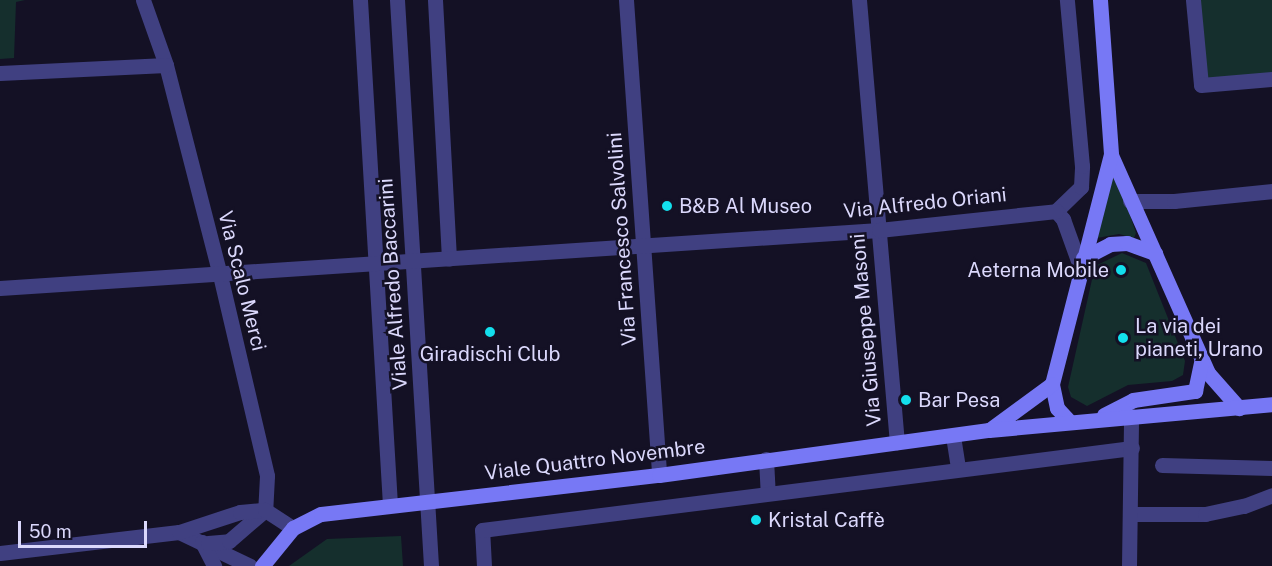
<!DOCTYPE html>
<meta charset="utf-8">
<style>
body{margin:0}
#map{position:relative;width:1272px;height:566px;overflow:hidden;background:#141125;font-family:"Public Sans",sans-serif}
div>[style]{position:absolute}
.green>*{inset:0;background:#152f2d}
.street>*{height:15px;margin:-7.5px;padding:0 7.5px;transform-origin:7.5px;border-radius:7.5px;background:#404081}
.secondary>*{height:15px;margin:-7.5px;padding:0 7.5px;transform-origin:7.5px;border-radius:7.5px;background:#7778f5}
.dots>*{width:16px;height:16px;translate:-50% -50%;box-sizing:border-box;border:3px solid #141125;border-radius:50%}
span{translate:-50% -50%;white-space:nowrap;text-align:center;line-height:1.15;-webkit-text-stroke:5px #141125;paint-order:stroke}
.street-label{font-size:20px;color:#dbd8fc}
.poi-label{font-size:20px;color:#dbd8fc}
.left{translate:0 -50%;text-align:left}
.right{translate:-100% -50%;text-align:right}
.scale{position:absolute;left:18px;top:521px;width:129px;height:27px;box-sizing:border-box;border:3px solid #dbd8fc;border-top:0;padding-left:8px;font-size:18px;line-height:21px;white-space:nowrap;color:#dbd8fc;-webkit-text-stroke:4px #141125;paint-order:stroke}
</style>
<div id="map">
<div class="green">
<div style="clip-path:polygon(0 0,25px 0,16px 2px,14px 58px,0 59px)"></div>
<div style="clip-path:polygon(1200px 0,1272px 0,1272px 73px,1207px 79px)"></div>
<div style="clip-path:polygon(1114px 168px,1136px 233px,1134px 238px,1119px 234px,1097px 238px)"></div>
<div style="clip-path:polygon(1122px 253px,1146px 263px,1185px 361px,1183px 375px,1172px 381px,1128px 385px,1087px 406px,1071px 397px,1068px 387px,1095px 266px)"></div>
<div style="clip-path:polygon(401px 536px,403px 566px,289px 566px,327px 539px)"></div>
</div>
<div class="street">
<div style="left:143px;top:0;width:69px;rotate:70.5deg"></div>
<div style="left:166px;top:65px;width:217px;rotate:75.6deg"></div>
<div style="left:220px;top:275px;width:206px;rotate:76.8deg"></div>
<div style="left:267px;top:476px;width:34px;rotate:93deg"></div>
<div style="left:360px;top:0;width:506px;rotate:86.6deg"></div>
<div style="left:397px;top:0;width:567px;rotate:86.56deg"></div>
<div style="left:435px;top:0;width:259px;rotate:86.9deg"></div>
<div style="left:626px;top:0;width:476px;rotate:86deg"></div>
<div style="left:859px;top:0;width:444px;rotate:85.1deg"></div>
<div style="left:1193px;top:0;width:85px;rotate:84.6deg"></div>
<div style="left:1201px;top:85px;width:71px;rotate:-4.8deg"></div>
<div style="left:0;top:73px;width:166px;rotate:-2.8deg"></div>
<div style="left:1130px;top:201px;width:44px"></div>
<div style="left:1174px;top:201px;width:99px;rotate:-5.8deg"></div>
<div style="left:1056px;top:211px;width:35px;rotate:-44deg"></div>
<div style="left:1081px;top:187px;width:21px;rotate:-87deg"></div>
<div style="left:1082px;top:166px;width:167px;rotate:-95.2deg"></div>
<div style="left:1056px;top:211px;width:11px;rotate:49deg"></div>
<div style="left:1063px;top:219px;width:53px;rotate:70.2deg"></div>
<div style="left:0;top:288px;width:881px;rotate:-3.78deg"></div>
<div style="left:879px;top:230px;width:178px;rotate:-6.1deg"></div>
<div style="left:953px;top:436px;width:32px;rotate:81deg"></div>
<div style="left:766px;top:459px;width:34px;rotate:87deg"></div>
<div style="left:1162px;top:465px;width:110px;rotate:1.6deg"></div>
<div style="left:1132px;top:514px;width:73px"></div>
<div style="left:1205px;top:514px;width:40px;rotate:-12deg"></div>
<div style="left:1244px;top:506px;width:30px;rotate:-21deg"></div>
<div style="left:179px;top:532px;width:79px;rotate:25.6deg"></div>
<div style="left:202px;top:542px;width:27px;rotate:63deg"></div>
<div style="left:208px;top:543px;width:21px;rotate:-5deg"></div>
<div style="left:229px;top:541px;width:48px;rotate:-40.7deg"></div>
<div style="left:0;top:553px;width:180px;rotate:-6.7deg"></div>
<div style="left:179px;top:532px;width:64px;rotate:-18.2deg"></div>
<div style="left:240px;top:512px;width:25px;rotate:-5deg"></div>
<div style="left:265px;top:510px;width:33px;rotate:33deg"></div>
<div style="left:484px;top:566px;width:36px;rotate:-93deg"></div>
<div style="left:482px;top:530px;width:655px;rotate:-7.19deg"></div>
<div style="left:1129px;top:566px;width:150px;rotate:-89.2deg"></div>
</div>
<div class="secondary">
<div style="left:1100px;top:0;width:155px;rotate:85.9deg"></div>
<div style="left:1111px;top:155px;width:239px;rotate:66deg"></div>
<div style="left:1208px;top:373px;width:47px;rotate:48.5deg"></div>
<div style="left:1083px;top:258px;width:30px;rotate:-27deg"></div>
<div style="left:1110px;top:244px;width:17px;rotate:-3deg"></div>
<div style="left:1127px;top:243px;width:30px;rotate:20deg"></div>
<div style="left:1104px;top:415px;width:33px;rotate:-27deg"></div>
<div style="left:1133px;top:400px;width:63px;rotate:-8.3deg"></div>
<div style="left:1195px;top:391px;width:30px;rotate:-78deg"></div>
<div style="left:1070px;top:422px;width:19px;rotate:-133deg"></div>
<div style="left:1057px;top:408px;width:25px;rotate:-102deg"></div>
<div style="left:1052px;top:384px;width:236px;rotate:-75.6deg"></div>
<div style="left:992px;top:428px;width:74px;rotate:-36.3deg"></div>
<div style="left:262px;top:566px;width:49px;rotate:-50.8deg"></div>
<div style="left:293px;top:528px;width:31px;rotate:-27deg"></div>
<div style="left:321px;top:514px;width:340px;rotate:-6.6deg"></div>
<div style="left:659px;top:475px;width:333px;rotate:-7.8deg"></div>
<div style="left:989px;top:430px;width:284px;rotate:-5.2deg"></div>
</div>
<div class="dots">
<div style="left:667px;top:206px;background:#13dfed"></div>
<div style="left:1121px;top:270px;background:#13dfed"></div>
<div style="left:490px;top:332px;background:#13dfed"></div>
<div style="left:1123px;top:338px;background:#13dfed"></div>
<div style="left:906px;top:400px;background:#13dfed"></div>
<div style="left:756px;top:520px;background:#13dfed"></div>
</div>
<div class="street-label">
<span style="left:925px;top:203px;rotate:-6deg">Via Alfredo Oriani</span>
<span style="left:622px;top:239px;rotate:-94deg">Via Francesco Salvolini</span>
<span style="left:242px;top:281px;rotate:76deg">Via Scalo Merci</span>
<span style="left:393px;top:284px;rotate:-94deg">Viale Alfredo Baccarini</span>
<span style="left:866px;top:330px;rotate:-95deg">Via Giuseppe Masoni</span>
<span style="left:595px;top:460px;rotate:-7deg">Viale Quattro Novembre</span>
</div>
<div class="poi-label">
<span class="left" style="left:679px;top:206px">B&amp;B Al Museo</span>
<span class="right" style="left:1109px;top:270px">Aeterna Mobile</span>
<span class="left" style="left:1135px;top:338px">La via dei<br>pianeti, Urano</span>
<span style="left:490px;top:354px">Giradischi Club</span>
<span class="left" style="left:918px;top:400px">Bar Pesa</span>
<span class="left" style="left:768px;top:520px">Kristal Caffè</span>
</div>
<div class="scale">50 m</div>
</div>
